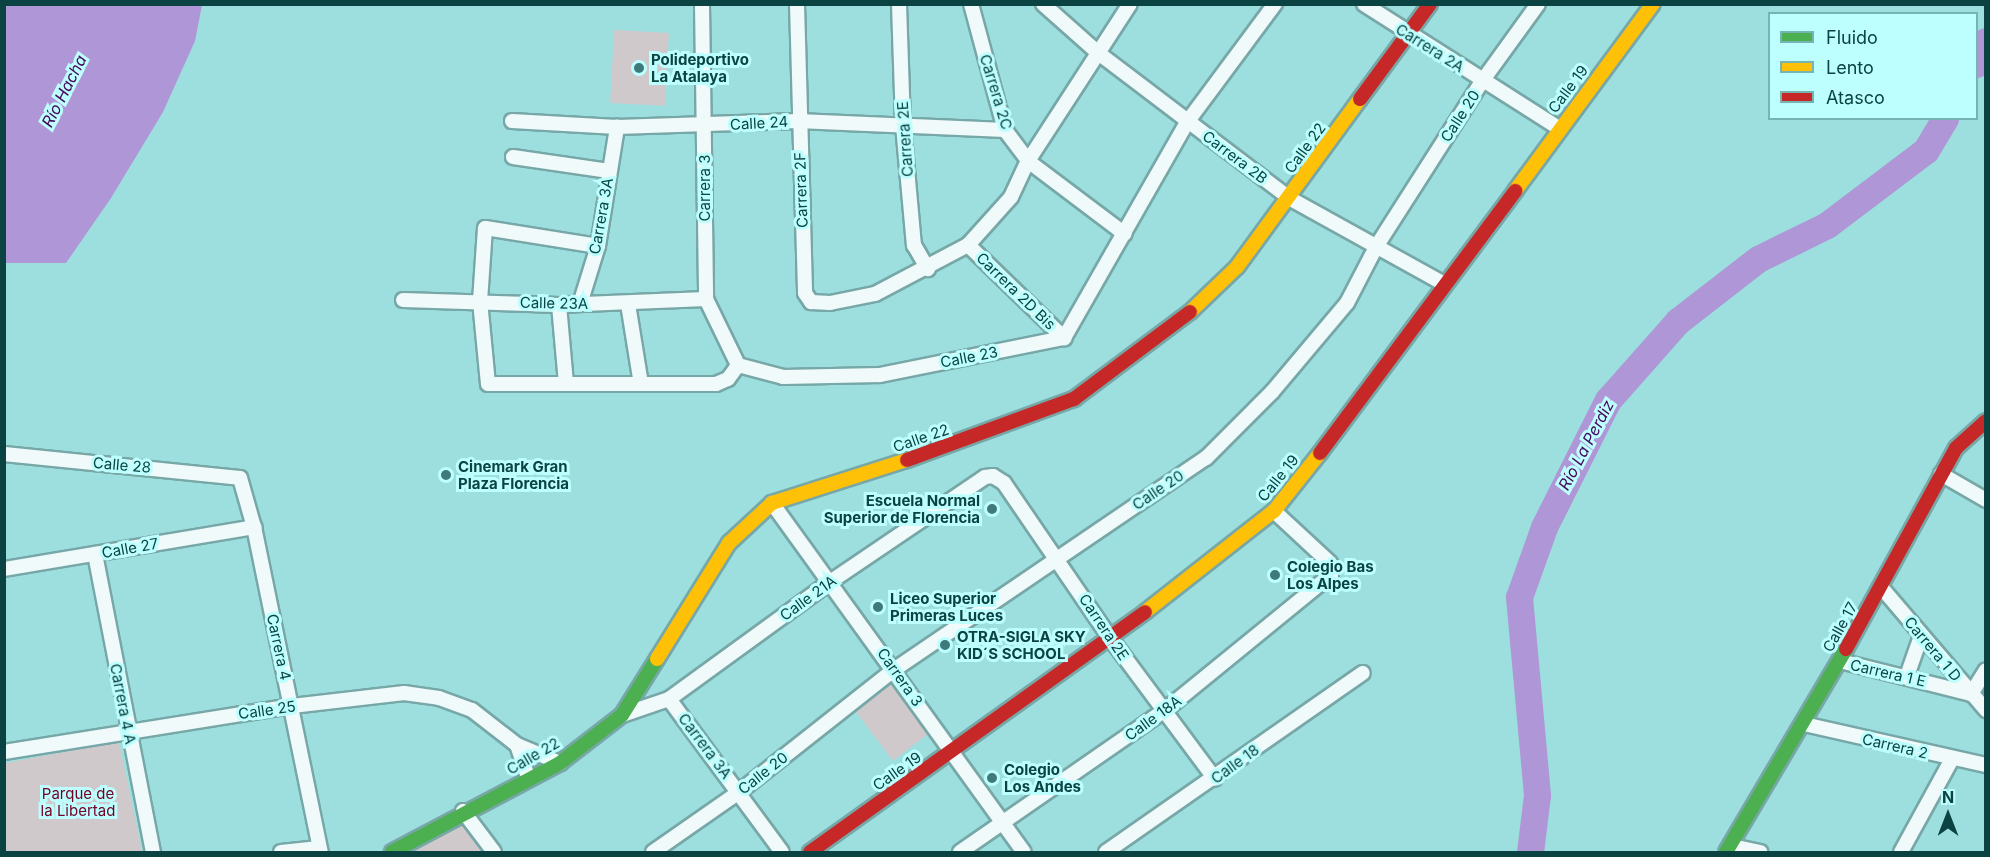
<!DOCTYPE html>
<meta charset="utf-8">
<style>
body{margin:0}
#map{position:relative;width:1990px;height:857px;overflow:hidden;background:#9cdfde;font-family:Inter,sans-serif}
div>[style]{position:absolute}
.green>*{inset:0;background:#cfc9cb;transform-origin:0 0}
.water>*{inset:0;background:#af96d6}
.river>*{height:27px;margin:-13.5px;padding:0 13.5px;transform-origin:13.5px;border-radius:13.5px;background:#af96d6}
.roads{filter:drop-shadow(2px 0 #77a7a7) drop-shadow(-2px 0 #77a7a7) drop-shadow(0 2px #77a7a7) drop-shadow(0 -2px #77a7a7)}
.street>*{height:14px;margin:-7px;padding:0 7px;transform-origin:7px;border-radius:7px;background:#f0fafa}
.fast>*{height:14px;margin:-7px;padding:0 7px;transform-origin:7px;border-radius:7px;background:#4caf50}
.slow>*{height:14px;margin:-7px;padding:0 7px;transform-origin:7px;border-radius:7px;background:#ffc107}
.jam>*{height:14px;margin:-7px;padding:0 7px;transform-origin:7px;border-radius:7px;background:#c62828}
.dots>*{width:16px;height:16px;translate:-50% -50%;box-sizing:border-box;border:3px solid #bdfffe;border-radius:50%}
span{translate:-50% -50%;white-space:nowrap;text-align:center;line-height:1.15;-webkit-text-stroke:6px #bdfffe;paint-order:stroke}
.street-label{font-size:15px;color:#0b4343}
.poi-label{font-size:15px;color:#0b4343;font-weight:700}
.left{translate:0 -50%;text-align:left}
.right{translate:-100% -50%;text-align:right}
.park-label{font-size:15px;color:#730123}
.water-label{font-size:16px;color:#47065d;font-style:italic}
.frame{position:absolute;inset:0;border:6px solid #0b4343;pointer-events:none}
.legend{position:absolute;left:1768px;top:12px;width:210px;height:108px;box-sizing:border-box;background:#bdfffe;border:2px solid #76b4b3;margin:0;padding:8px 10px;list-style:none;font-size:18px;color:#0b4343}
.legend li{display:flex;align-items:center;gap:12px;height:30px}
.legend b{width:30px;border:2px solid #76b4b3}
.north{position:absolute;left:1918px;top:785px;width:60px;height:60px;-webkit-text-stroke:4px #bdfffe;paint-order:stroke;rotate:0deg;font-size:16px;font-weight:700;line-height:24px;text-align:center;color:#0b4343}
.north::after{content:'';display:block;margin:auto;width:21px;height:27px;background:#0b4343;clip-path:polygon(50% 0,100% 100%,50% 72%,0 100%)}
</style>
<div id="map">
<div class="green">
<div style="left:614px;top:30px;width:55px;height:73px;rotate:3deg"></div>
<div style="left:893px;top:683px;width:62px;height:47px;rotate:53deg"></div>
<div style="clip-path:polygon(119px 742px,142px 852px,5px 852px,5px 763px)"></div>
<div style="clip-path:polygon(457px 818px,482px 852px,418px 852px,414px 847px)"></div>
</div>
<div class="water">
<div style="clip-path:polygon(8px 5px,202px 5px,195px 41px,163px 112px,111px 198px,66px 263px,5px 263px,4px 9px)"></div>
</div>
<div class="river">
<div style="left:1976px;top:64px;width:25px;rotate:-67deg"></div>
<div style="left:1530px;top:852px;width:57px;rotate:-83deg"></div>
<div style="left:1537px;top:795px;width:199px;rotate:-95.2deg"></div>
<div style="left:1519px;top:597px;width:74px;rotate:-70.3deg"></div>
<div style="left:1544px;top:527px;width:142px;rotate:-63.3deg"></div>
<div style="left:1608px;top:400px;width:106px;rotate:-48.5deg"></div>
<div style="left:1678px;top:321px;width:101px;rotate:-37.8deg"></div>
<div style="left:1758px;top:259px;width:77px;rotate:-26.2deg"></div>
<div style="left:1827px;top:225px;width:124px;rotate:-37.1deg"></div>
<div style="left:1926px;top:150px;width:37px;rotate:-59deg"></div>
</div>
<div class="roads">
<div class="street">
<div style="left:702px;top:4px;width:295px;rotate:89.2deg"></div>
<div style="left:706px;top:299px;width:73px;rotate:64.1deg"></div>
<div style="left:797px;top:4px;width:289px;rotate:88.4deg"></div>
<div style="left:805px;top:293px;width:11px;rotate:56deg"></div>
<div style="left:811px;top:302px;width:19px;rotate:3deg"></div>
<div style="left:830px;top:303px;width:46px;rotate:-11.3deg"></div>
<div style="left:875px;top:294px;width:105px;rotate:-27.8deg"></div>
<div style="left:968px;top:245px;width:64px;rotate:-48.1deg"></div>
<div style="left:1011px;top:197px;width:40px;rotate:-65deg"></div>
<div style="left:1028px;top:161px;width:187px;rotate:-57deg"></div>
<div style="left:899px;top:4px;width:121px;rotate:88.1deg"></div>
<div style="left:903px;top:125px;width:121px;rotate:84.8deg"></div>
<div style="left:914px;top:245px;width:28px;rotate:60deg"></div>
<div style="left:971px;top:4px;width:131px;rotate:74.9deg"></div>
<div style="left:1005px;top:130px;width:39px;rotate:53deg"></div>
<div style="left:1028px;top:161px;width:121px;rotate:37deg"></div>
<div style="left:1043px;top:4px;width:72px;rotate:41.6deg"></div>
<div style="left:1097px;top:52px;width:241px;rotate:37.2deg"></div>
<div style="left:1289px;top:198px;width:177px;rotate:29deg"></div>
<div style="left:1364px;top:4px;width:231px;rotate:32.5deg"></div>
<div style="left:512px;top:121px;width:105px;rotate:3.3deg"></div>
<div style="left:617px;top:127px;width:181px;rotate:-1.9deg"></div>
<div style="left:798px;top:121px;width:207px;rotate:2.5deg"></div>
<div style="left:513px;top:157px;width:97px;rotate:8.3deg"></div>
<div style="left:968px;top:245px;width:134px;rotate:44.1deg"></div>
<div style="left:598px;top:246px;width:114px;rotate:-170.9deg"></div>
<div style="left:485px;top:228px;width:73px;rotate:93.9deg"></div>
<div style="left:480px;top:301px;width:83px;rotate:84.5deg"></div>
<div style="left:488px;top:384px;width:228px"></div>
<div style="left:716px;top:384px;width:13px;rotate:-23deg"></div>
<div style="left:728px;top:379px;width:17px;rotate:-54deg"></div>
<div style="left:403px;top:300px;width:156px;rotate:1.8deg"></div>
<div style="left:559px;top:305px;width:147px;rotate:-2.3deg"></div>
<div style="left:580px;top:304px;width:61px;rotate:-72.8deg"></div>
<div style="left:598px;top:246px;width:121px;rotate:-80.9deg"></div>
<div style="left:628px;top:304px;width:81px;rotate:80.8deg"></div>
<div style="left:559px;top:305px;width:79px;rotate:84.9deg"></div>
<div style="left:738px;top:365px;width:47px;rotate:14.9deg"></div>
<div style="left:783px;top:377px;width:97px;rotate:-1.2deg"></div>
<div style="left:880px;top:375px;width:188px;rotate:-11.4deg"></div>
<div style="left:1064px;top:338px;width:250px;rotate:-60.3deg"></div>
<div style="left:1188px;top:121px;width:146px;rotate:-53.4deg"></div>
<div style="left:4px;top:454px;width:237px;rotate:5.8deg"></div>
<div style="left:240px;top:478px;width:51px;rotate:74.1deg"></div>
<div style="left:254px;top:527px;width:332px;rotate:78.4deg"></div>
<div style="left:1941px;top:474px;width:52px;rotate:30deg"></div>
<div style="left:772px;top:503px;width:430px;rotate:54.2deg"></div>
<div style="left:95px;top:554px;width:304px;rotate:79deg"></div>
<div style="left:4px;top:569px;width:254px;rotate:-9.5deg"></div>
<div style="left:1881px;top:587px;width:162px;rotate:49.5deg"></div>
<div style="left:1840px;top:661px;width:135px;rotate:14.1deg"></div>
<div style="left:1971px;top:694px;width:28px;rotate:-58deg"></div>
<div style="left:1907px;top:676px;width:42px;rotate:-70.7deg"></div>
<div style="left:669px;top:699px;width:190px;rotate:53.6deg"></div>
<div style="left:622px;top:715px;width:50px;rotate:-18.8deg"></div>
<div style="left:669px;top:699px;width:199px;rotate:-36deg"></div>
<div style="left:830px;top:582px;width:187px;rotate:-34.1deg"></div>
<div style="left:985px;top:477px;width:8px;rotate:-7deg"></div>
<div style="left:993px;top:476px;width:13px;rotate:32deg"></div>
<div style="left:1004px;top:483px;width:189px;rotate:55.6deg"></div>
<div style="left:1111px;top:639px;width:174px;rotate:53.4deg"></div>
<div style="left:1804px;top:724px;width:187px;rotate:12.7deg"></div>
<div style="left:517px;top:745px;width:36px;rotate:71deg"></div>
<div style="left:4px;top:752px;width:292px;rotate:-9.1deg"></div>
<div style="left:292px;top:706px;width:113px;rotate:-6.6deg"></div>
<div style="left:404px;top:693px;width:35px;rotate:8deg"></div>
<div style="left:439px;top:698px;width:35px;rotate:20deg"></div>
<div style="left:472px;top:710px;width:57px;rotate:37.9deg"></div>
<div style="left:517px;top:745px;width:47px;rotate:22.7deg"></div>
<div style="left:463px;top:811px;width:51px;rotate:52.9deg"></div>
<div style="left:1732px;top:846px;width:29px;rotate:12deg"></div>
<div style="left:281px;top:852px;width:38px;rotate:-6deg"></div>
<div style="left:653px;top:852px;width:105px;rotate:-34.9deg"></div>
<div style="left:739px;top:792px;width:199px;rotate:-38.3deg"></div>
<div style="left:895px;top:669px;width:376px;rotate:-34.2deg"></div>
<div style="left:1206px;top:458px;width:93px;rotate:-45deg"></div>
<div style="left:1272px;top:392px;width:116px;rotate:-49.9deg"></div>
<div style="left:1347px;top:303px;width:63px;rotate:-62.6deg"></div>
<div style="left:1376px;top:247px;width:198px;rotate:-57.4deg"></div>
<div style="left:1483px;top:80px;width:94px;rotate:-54.1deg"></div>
<div style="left:960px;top:852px;width:248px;rotate:-34.7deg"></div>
<div style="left:1164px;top:711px;width:215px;rotate:-39.2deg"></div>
<div style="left:1331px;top:575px;width:12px;rotate:-95deg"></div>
<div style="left:1330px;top:563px;width:76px;rotate:-137.1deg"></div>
<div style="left:1106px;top:852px;width:313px;rotate:-34.9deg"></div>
<div style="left:1901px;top:852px;width:106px;rotate:-61.3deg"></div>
</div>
<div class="fast">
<div style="left:392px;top:852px;width:190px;rotate:-27.9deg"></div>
<div style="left:560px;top:763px;width:78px;rotate:-37.7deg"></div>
<div style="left:622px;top:715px;width:66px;rotate:-58deg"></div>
<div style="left:1726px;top:852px;width:236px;rotate:-59.4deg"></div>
</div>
<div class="slow">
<div style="left:1515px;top:191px;width:232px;rotate:-53.6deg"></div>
<div style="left:1190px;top:312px;width:65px;rotate:-43.8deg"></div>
<div style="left:1237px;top:267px;width:208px;rotate:-53.8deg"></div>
<div style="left:1145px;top:612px;width:164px;rotate:-38.1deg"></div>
<div style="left:1274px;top:511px;width:74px;rotate:-51.6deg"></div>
<div style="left:657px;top:659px;width:137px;rotate:-58.2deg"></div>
<div style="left:729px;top:543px;width:59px;rotate:-42.9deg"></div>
<div style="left:772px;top:503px;width:142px;rotate:-17.7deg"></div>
</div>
<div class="jam">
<div style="left:1360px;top:99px;width:118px;rotate:-53.6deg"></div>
<div style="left:1320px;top:453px;width:327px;rotate:-53.3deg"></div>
<div style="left:907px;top:460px;width:178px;rotate:-20.1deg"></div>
<div style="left:1074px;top:399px;width:145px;rotate:-36.9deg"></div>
<div style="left:1846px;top:649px;width:229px;rotate:-61.3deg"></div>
<div style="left:1956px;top:448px;width:40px;rotate:-42deg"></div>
<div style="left:810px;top:852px;width:412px;rotate:-35.6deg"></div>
</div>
</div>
<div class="dots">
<div style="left:639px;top:68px;background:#3e7a79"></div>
<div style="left:446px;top:475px;background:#3e7a79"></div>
<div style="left:992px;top:509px;background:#3e7a79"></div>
<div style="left:1275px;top:575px;background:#3e7a79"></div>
<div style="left:878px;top:607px;background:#3e7a79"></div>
<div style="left:945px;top:645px;background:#3e7a79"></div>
<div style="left:992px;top:778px;background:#3e7a79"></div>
</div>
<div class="street-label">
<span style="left:1430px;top:48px;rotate:32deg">Carrera 2A</span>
<span style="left:1568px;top:89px;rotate:-53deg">Calle 19</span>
<span style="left:996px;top:92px;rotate:73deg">Carrera 2C</span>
<span style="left:1460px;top:116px;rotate:-57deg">Calle 20</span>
<span style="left:759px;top:123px;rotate:-3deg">Calle 24</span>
<span style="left:905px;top:139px;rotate:-94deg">Carrera 2E</span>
<span style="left:1305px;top:148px;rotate:-54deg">Calle 22</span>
<span style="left:1235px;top:157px;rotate:37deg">Carrera 2B</span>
<span style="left:705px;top:188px;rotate:-90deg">Carrera 3</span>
<span style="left:801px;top:190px;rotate:-92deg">Carrera 2F</span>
<span style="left:601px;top:216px;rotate:-80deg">Carrera 3A</span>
<span style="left:1016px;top:291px;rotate:44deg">Carrera 2D Bis</span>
<span style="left:554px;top:303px;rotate:1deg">Calle 23A</span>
<span style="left:969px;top:357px;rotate:-11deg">Calle 23</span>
<span style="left:921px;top:438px;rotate:-19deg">Calle 22</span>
<span style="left:122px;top:465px;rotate:5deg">Calle 28</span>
<span style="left:1278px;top:478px;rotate:-51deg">Calle 19</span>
<span style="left:1158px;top:490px;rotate:-34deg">Calle 20</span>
<span style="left:130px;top:548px;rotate:-10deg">Calle 27</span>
<span style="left:808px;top:598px;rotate:-36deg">Calle 21A</span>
<span style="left:1104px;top:627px;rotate:56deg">Carrera 2E</span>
<span style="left:1840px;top:627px;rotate:-61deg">Calle 17</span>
<span style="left:279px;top:647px;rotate:78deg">Carrera 4</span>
<span style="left:1933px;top:649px;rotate:50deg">Carrera 1 D</span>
<span style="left:1888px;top:673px;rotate:13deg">Carrera 1 E</span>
<span style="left:900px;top:677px;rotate:55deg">Carrera 3</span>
<span style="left:123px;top:704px;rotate:79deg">Carrera 4 A</span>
<span style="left:267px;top:710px;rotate:-8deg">Calle 25</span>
<span style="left:1153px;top:718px;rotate:-36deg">Calle 18A</span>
<span style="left:705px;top:746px;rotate:53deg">Carrera 3A</span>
<span style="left:1895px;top:746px;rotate:13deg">Carrera 2</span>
<span style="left:533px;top:756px;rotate:-30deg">Calle 22</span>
<span style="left:1235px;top:764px;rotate:-36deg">Calle 18</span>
<span style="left:897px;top:771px;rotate:-35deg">Calle 19</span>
<span style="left:763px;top:773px;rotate:-38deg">Calle 20</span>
</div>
<div class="poi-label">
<span class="left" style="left:651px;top:68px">Polideportivo<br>La Atalaya</span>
<span class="left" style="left:458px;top:475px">Cinemark Gran<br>Plaza Florencia</span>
<span class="right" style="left:980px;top:509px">Escuela Normal<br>Superior de Florencia</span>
<span class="left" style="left:1287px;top:575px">Colegio Bas<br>Los Alpes</span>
<span class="left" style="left:890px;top:607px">Liceo Superior<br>Primeras Luces</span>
<span class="left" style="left:957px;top:645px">OTRA-SIGLA SKY<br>KID´S SCHOOL</span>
<span class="left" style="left:1004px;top:778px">Colegio<br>Los Andes</span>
</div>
<div class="park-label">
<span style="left:78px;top:802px">Parque de<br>la Libertad</span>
</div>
<div class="water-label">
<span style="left:64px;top:91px;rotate:-63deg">Río Hacha</span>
<span style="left:1586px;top:445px;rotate:-62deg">Río La Perdiz</span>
</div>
<div class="frame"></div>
<ul class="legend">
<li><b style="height:8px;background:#4caf50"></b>Fluido</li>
<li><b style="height:8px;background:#ffc107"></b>Lento</li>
<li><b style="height:8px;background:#c62828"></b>Atasco</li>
</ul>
<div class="north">N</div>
</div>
